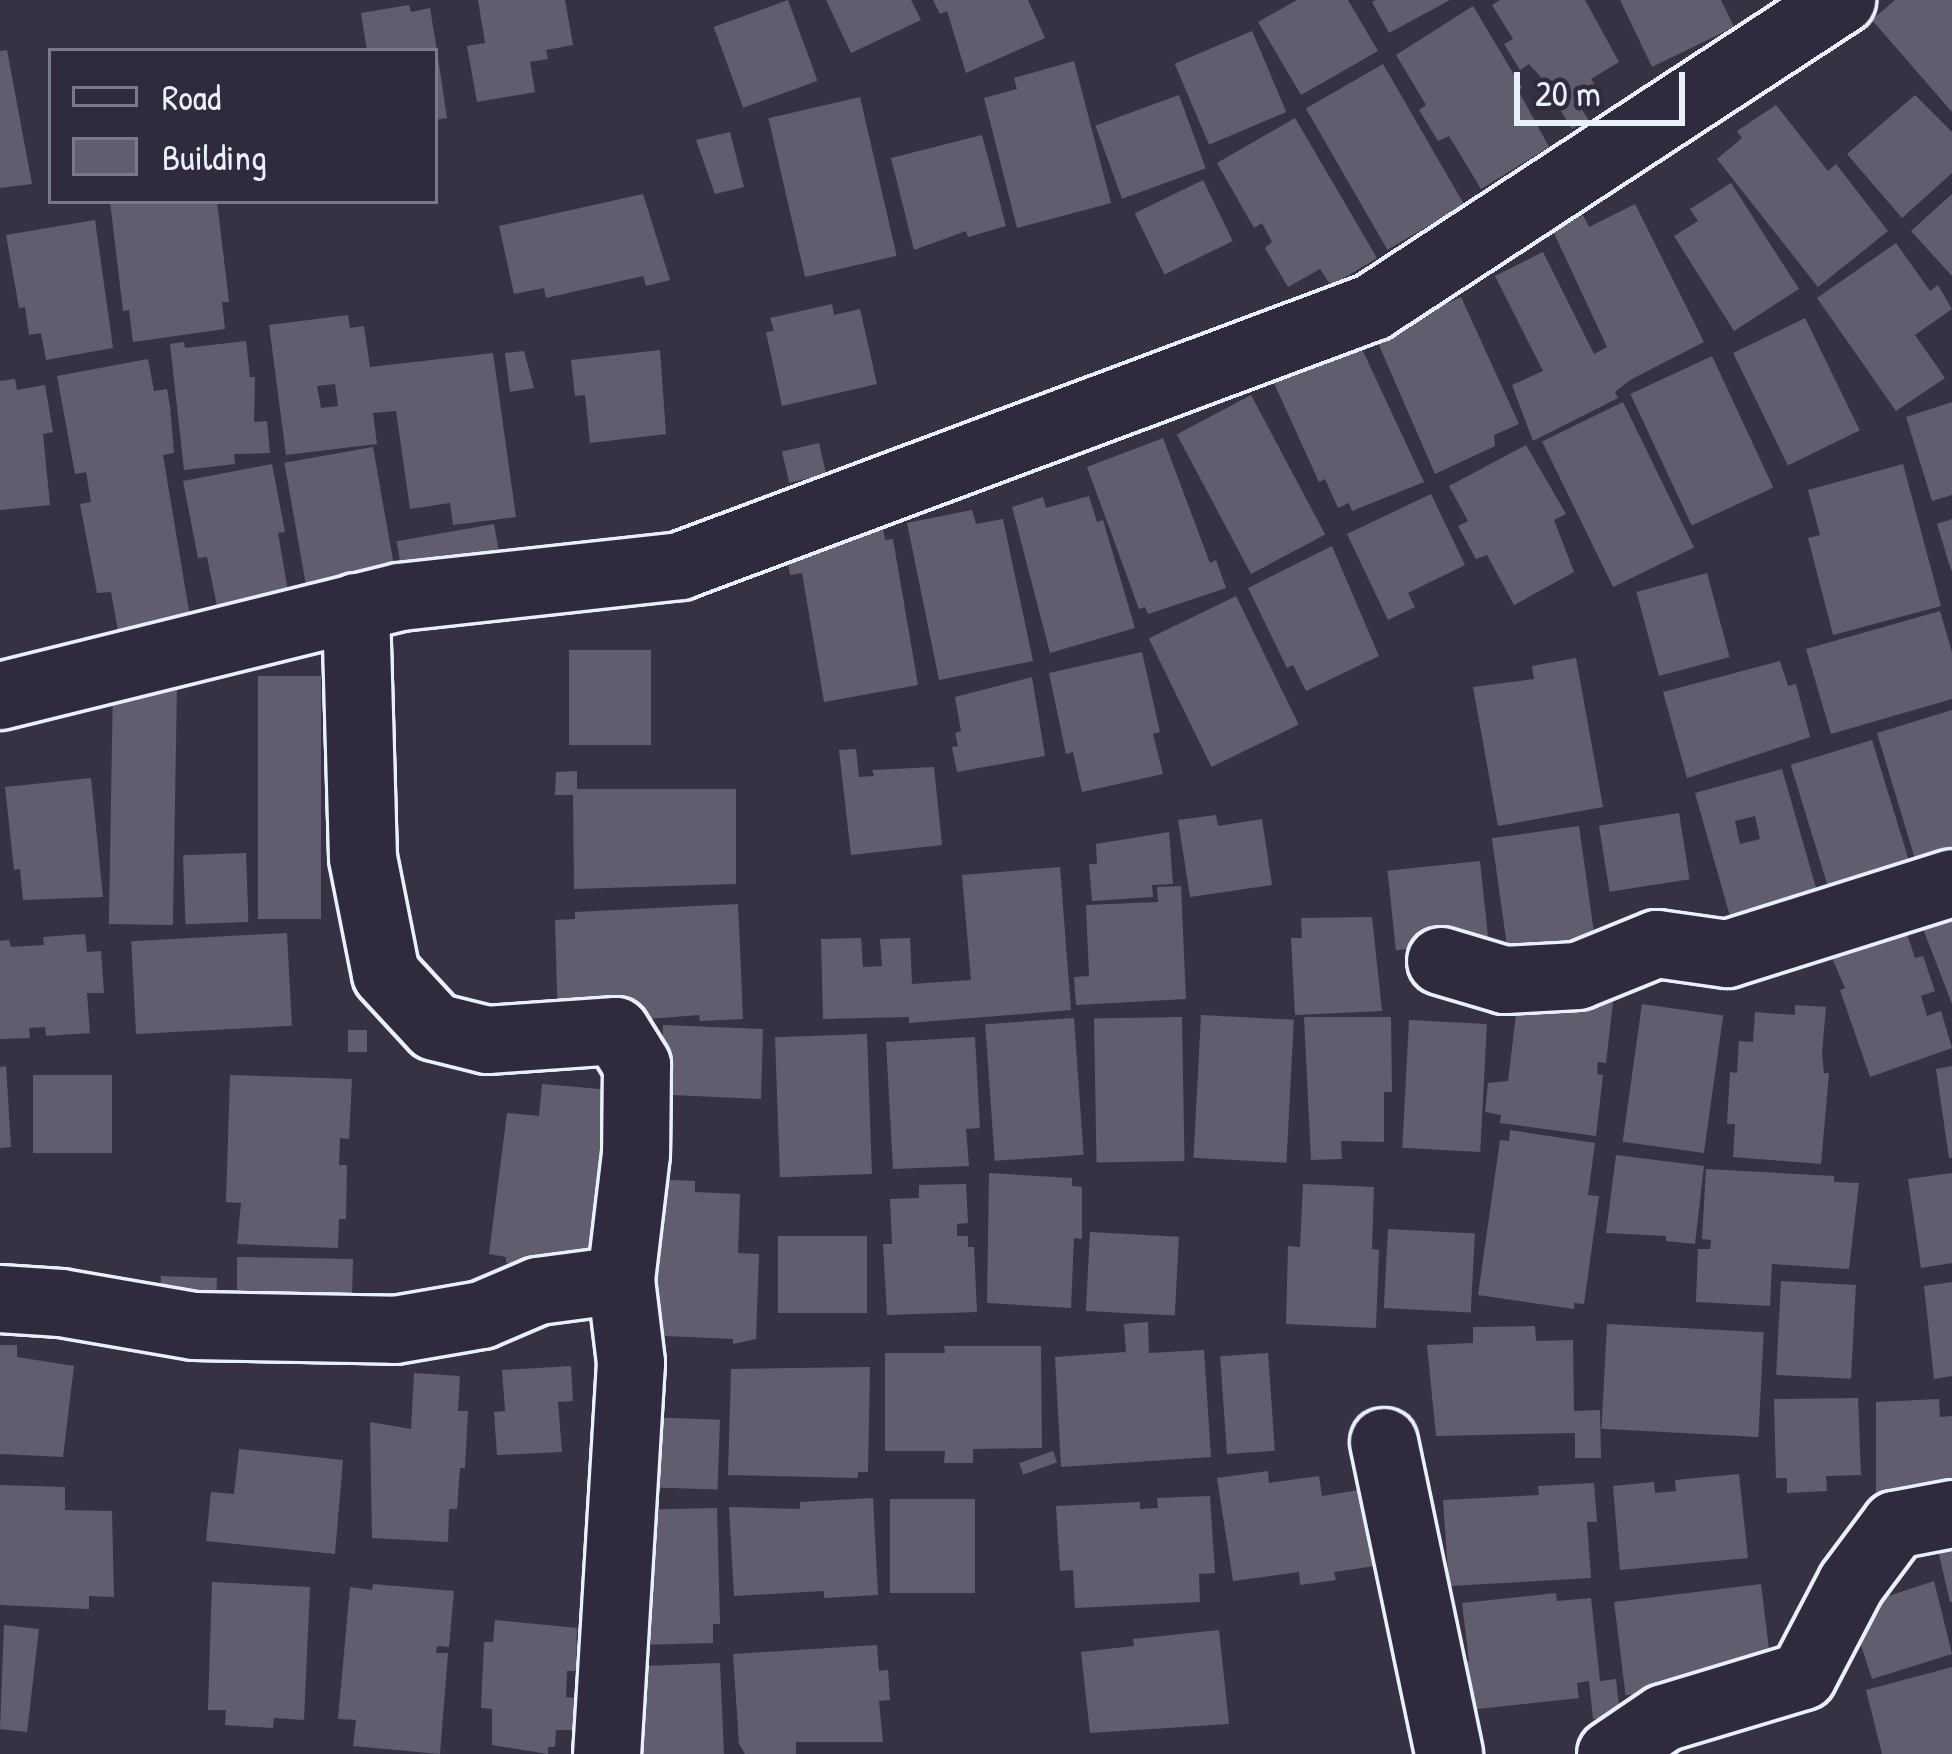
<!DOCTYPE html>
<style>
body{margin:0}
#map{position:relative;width:1952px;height:1754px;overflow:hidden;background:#363244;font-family:"Patrick Hand",sans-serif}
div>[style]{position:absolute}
.building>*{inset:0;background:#605e6e;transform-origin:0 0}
.roads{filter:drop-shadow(3px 0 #e8f1f8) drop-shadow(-3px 0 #e8f1f8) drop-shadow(0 3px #e8f1f8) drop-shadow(0 -3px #e8f1f8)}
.minor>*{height:66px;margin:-33px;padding:0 33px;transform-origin:33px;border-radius:33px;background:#2f2a3d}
span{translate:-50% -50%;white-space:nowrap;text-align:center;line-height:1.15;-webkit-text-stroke:9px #2f2a3d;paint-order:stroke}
.legend{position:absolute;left:48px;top:48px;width:390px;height:156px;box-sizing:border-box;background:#2f2a3d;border:3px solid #797a88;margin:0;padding:15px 21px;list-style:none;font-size:36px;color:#e8f1f8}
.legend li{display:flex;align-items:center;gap:24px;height:60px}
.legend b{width:60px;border:3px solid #797a88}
.scale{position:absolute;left:1514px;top:72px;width:171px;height:54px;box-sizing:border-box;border:6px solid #e8f1f8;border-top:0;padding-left:15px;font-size:36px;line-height:42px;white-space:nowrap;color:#e8f1f8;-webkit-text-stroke:9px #2f2a3d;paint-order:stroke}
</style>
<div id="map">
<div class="building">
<div style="clip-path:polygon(478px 0,565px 0,573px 45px,546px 50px,548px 59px,530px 62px,535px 92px,477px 102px,467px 46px,485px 43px)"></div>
<div style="left:788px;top:0;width:86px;height:79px;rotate:70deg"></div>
<div style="clip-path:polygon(826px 0,911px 0,921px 20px,851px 53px)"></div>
<div style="clip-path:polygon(933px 0,1028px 0,1045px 38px,966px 73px,947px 11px,940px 14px)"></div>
<div style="clip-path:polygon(1297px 0,1348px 0,1378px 51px,1301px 95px,1258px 22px)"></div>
<div style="clip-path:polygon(1376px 0,1450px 0,1389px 33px,1372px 2px)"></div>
<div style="clip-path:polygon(1500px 0,1585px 0,1619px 62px,1591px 79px,1600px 93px,1579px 105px,1588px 119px,1572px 129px,1540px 76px,1529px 64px,1520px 70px,1504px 44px,1513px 39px,1492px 5px)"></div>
<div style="clip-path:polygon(1620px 0,1721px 0,1734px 27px,1652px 67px)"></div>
<div style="clip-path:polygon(1895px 0,1952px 0,1952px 112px,1872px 20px)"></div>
<div style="clip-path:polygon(409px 5px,411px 12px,430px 8px,437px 51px,367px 51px,361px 13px)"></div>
<div style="clip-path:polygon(1473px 6px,1522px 88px,1518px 90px,1549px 147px,1481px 189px,1449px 136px,1438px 141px,1419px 110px,1426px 105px,1396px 55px)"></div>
<div style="left:1252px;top:31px;width:88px;height:84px;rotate:67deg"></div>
<div style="clip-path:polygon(7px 50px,32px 184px,0 188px,0 51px)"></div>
<div style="clip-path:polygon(438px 58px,447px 118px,435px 120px,435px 59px)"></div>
<div style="clip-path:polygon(1074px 61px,1111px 203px,1017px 228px,984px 98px,1017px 89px,1014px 78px)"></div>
<div style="left:1383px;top:64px;width:163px;height:89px;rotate:60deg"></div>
<div style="left:1179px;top:95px;width:78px;height:89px;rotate:70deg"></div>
<div style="clip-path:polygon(1915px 95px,1952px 132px,1952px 173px,1902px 218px,1847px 154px)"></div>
<div style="left:860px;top:97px;width:163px;height:94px;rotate:77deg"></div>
<div style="clip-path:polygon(1776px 105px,1828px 171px,1836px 164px,1888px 231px,1818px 287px,1717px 159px,1742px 138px,1737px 131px)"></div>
<div style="clip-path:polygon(1295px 118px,1377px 258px,1331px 286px,1320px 269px,1288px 287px,1265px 248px,1272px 242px,1262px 223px,1254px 228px,1217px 163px)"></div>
<div style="clip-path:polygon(730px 132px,744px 187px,715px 194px,696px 140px)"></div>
<div style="clip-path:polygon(982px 135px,1006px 226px,968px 237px,966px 231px,914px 250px,891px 158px)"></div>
<div style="left:1203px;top:180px;width:68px;height:76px;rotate:64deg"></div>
<div style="clip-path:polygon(1731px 183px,1799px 289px,1734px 331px,1674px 236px,1698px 221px,1690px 209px)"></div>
<div style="clip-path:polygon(643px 194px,670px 280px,646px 286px,643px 276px,546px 298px,544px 288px,514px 294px,499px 226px)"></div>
<div style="clip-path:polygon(1952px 194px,1952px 276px,1911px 231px)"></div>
<div style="clip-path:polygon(110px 201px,217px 201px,229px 302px,222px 302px,225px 329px,133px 342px,129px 310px,123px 311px)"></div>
<div style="clip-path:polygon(1635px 204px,1704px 342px,1630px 380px,1615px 392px,1618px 398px,1533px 441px,1512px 385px,1543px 371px,1495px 276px,1543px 252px,1594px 354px,1607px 347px,1553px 231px,1583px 215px,1589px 227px)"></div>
<div style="clip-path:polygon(95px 220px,113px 348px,46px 360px,41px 333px,29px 335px,25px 307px,19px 308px,6px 235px)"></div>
<div style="clip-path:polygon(1896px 243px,1930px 291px,1938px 285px,1952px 309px,1915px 335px,1945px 378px,1896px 411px,1817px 298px)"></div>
<div style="clip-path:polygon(1461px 297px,1519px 424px,1494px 435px,1495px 446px,1435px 474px,1375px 336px)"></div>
<div style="clip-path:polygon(832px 304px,834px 315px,860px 309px,877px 384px,782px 406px,766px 332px,774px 331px,770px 318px)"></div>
<div style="clip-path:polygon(evenodd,348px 315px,350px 328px,364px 326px,370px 367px,493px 353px,516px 517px,453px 525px,450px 503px,410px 509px,396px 411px,373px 413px,377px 444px,286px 455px,269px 325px,348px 315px,335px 384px,338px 406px,321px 408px,317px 386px,335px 384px)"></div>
<div style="left:1805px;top:318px;width:125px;height:80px;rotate:64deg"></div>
<div style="clip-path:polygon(1355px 334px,1424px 482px,1352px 511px,1349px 503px,1338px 508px,1325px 479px,1319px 482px,1274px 383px,1307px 368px,1303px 359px)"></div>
<div style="clip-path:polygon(246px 341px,250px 377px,255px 377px,254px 422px,267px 421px,270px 453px,234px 454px,235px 464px,184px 470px,170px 344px,184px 342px,185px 348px)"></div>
<div style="clip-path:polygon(660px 350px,666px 434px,590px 443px,585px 395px,575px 396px,571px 360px)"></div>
<div style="clip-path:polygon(524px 351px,534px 388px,510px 392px,505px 353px)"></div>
<div style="left:1712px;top:356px;width:145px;height:90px;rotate:65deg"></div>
<div style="clip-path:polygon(148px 359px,154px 391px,167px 389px,170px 406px,174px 453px,163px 455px,192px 629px,120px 642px,111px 592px,97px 593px,80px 504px,91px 502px,86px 472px,75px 474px,57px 376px)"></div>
<div style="clip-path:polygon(15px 379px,17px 390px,45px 385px,53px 432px,43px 434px,50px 505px,0 510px,0 381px)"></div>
<div style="left:1251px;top:395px;width:158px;height:84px;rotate:62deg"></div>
<div style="left:1623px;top:402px;width:162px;height:90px;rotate:64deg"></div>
<div style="clip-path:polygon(1952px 402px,1952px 495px,1932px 501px,1906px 417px)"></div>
<div style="clip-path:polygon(1163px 438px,1210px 563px,1216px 560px,1226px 588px,1148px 614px,1145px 607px,1139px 609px,1087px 467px)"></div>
<div style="left:819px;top:443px;width:32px;height:38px;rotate:77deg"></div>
<div style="clip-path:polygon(1526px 445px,1566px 514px,1554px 520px,1574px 572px,1514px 605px,1487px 555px,1476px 559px,1458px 526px,1468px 521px,1449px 486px)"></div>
<div style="left:373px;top:447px;width:145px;height:90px;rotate:80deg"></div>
<div style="clip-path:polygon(272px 464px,285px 532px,278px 533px,289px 597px,218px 611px,207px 557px,198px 558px,183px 481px)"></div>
<div style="clip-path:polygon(1903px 464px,1941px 606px,1833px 635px,1808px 538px,1820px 535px,1808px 490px)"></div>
<div style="clip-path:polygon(1431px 494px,1465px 565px,1408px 593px,1415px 607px,1388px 620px,1347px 534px)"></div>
<div style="clip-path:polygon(1089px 496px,1097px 522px,1103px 520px,1135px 628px,1050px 653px,1012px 507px,1043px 497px,1046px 508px)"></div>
<div style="clip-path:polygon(972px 510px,976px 524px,1003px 519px,1033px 661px,939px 680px,907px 523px)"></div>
<div style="clip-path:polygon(1952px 519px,1952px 570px,1951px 570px,1937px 524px)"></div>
<div style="left:494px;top:524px;width:29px;height:99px;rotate:80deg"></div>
<div style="clip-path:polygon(883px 528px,885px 540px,893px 539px,918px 685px,824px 702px,802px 573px,790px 575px,786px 552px,801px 543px)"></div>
<div style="clip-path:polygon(1332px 546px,1379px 656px,1306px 691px,1293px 665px,1287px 668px,1248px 588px)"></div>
<div style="left:1707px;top:573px;width:87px;height:73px;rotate:75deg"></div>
<div style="left:1236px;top:596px;width:143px;height:97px;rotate:64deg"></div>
<div style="clip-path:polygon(1940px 611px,1952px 652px,1952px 699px,1831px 734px,1806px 649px)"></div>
<div style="left:569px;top:650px;width:82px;height:95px"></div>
<div style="clip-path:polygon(1142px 652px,1160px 732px,1153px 734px,1163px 774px,1082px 792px,1073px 752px,1066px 754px,1049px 673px)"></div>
<div style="clip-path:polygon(1576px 658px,1603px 807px,1498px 826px,1473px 687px,1534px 679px,1532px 666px)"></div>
<div style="clip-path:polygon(1780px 661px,1788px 686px,1796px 684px,1810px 737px,1687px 778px,1663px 692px)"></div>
<div style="left:321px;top:676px;width:243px;height:63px;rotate:90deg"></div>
<div style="clip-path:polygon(1032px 677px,1045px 756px,957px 772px,952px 747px,958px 746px,955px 733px,961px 731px,955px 697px)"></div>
<div style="left:113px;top:686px;width:64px;height:238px;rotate:1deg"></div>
<div style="clip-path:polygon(1952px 710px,1952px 870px,1921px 879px,1877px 733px)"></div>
<div style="left:1872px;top:740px;width:141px;height:85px;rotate:73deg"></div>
<div style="clip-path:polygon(856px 749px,859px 777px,874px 776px,872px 770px,934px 767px,942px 845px,851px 855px,839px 750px)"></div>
<div style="clip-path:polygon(evenodd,1782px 769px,1822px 909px,1735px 934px,1695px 793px,1782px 769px,1755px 816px,1760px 839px,1740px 844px,1735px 821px,1755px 816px)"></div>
<div style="clip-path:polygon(577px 771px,577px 789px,736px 789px,736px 884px,574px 889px,573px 795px,555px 795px,556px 772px)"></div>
<div style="clip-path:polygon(91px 778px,103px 897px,23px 900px,20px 869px,14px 870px,5px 787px)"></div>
<div style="left:1679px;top:813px;width:67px;height:81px;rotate:81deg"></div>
<div style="clip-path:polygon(1216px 815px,1218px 826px,1262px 819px,1272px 885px,1190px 897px,1178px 820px)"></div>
<div style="left:1579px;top:826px;width:130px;height:88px;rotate:82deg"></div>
<div style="clip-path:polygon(1169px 832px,1173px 884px,1152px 885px,1153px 897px,1092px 901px,1089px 864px,1097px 864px,1096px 844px)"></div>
<div style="left:246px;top:853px;width:69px;height:63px;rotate:88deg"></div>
<div style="left:1480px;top:861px;width:80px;height:93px;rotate:84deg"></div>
<div style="clip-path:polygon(1060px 867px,1071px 1010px,909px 1023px,909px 1017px,823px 1019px,821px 939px,861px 938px,863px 967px,882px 966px,880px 939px,910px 938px,912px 984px,971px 980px,962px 875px)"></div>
<div style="clip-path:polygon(1181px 886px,1186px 999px,1076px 1005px,1074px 977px,1089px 976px,1086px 905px,1158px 902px,1157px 887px)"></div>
<div style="clip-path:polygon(1952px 900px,1952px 1004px,1917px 913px)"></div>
<div style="clip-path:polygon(738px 904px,743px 1019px,700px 1021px,699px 1015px,558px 1026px,555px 920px,575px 919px,575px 912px)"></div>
<div style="clip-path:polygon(1372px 917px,1382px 1011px,1295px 1015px,1291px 938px,1302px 938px,1301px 918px)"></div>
<div style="clip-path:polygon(1904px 925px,1915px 958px,1923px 956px,1935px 991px,1921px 996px,1927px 1016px,1941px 1011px,1952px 1048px,1870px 1077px,1840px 990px,1845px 988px,1827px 946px)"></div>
<div style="left:287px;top:933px;width:93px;height:156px;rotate:87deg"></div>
<div style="clip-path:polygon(85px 934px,87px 952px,101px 951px,104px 993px,87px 993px,90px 1033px,46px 1036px,45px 1027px,29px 1028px,30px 1038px,0 1039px,0 941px,9px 940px,11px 947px,44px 945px,43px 937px)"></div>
<div style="clip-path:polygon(1519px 990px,1613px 1002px,1606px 1063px,1598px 1062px,1597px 1074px,1603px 1075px,1596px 1136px,1500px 1123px,1501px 1115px,1485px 1112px,1488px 1083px,1508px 1081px)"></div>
<div style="left:1642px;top:1004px;width:82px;height:139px;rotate:8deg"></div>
<div style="clip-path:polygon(1795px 1005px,1826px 1007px,1822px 1053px,1824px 1073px,1829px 1073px,1821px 1164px,1733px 1157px,1735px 1124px,1727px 1124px,1730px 1072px,1737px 1073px,1739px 1041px,1753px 1042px,1755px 1012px,1795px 1015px)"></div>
<div style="left:1201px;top:1015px;width:93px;height:143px;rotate:3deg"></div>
<div style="left:1182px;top:1017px;width:144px;height:88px;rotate:89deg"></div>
<div style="clip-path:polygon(1304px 1017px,1391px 1017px,1392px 1092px,1384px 1092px,1384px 1142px,1341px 1141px,1342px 1159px,1311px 1160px)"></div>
<div style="left:1074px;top:1018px;width:137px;height:89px;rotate:86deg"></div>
<div style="left:1409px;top:1020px;width:78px;height:128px;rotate:3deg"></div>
<div style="clip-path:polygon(663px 1025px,763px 1029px,761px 1099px,672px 1095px,672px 1072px,662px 1072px)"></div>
<div style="left:348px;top:1030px;width:19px;height:22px"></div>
<div style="left:867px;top:1034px;width:140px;height:92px;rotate:88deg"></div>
<div style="clip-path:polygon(975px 1037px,980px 1128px,966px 1129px,969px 1166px,893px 1169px,886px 1042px)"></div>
<div style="clip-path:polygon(6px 1066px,11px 1147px,0 1148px,0 1067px)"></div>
<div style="clip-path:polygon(1952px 1066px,1952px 1158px,1949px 1158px,1936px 1069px)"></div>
<div style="left:33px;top:1075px;width:79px;height:78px"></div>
<div style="clip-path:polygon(230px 1075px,352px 1079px,349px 1139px,340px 1138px,339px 1165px,347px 1165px,346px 1219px,339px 1219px,338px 1248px,237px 1244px,241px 1203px,226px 1202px)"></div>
<div style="clip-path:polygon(542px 1084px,611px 1090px,592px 1258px,555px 1267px,506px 1263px,506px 1257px,489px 1254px,507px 1113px,539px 1116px)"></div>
<div style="clip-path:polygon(1510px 1130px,1595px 1143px,1588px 1195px,1599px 1196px,1584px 1304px,1574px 1303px,1574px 1309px,1478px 1295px,1500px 1140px,1509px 1141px)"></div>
<div style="clip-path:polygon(1616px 1155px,1704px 1166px,1695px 1244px,1666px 1241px,1666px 1236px,1606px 1233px)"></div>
<div style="clip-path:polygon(1706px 1169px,1834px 1176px,1834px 1182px,1859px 1183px,1849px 1269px,1772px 1264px,1770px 1306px,1696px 1302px,1698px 1249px,1710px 1249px,1711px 1240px,1702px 1239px)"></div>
<div style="clip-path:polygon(989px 1173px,1072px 1178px,1072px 1186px,1082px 1187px,1082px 1239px,1074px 1238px,1071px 1308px,987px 1303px)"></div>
<div style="clip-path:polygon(1952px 1173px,1952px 1263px,1921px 1268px,1908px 1179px)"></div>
<div style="clip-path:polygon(650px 1179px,695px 1181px,695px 1192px,740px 1194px,738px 1253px,759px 1254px,756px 1339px,733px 1344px,733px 1339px,644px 1335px)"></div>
<div style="clip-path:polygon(966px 1184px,968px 1223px,957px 1224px,957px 1236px,968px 1236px,968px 1247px,974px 1247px,977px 1312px,887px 1315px,883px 1244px,892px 1244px,890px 1199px,919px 1198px,919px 1185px)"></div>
<div style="clip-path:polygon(1303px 1184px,1374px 1187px,1372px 1249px,1379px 1250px,1376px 1328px,1286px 1324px,1288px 1246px,1300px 1247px)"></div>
<div style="left:1388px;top:1229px;width:87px;height:79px;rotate:3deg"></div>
<div style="left:1090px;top:1232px;width:89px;height:79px;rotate:3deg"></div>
<div style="left:867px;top:1236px;width:77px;height:89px;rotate:90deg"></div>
<div style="clip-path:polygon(237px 1257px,353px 1259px,352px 1300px,223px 1304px,223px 1290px,237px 1290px)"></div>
<div style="left:161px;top:1276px;width:56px;height:22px;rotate:2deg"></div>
<div style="left:1781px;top:1281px;width:75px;height:94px;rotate:3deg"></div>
<div style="clip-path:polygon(1952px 1282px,1952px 1376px,1934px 1379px,1924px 1286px)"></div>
<div style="clip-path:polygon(1148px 1322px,1149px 1353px,1204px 1350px,1211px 1457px,1061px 1467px,1055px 1357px,1126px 1352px,1124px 1324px)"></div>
<div style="left:1607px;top:1324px;width:157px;height:105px;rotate:3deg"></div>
<div style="clip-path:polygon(1535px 1326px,1536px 1341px,1573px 1340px,1574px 1411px,1600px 1410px,1601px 1458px,1575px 1458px,1575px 1433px,1436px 1436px,1427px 1345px,1473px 1343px,1473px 1327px)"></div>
<div style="clip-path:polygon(0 1345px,17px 1345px,17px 1357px,74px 1366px,63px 1457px,0 1454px)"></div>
<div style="clip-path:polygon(944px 1346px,1041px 1346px,1042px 1448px,973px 1449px,973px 1463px,944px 1463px,945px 1451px,885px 1451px,885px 1353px,945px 1353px)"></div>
<div style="left:1268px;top:1353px;width:98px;height:48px;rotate:86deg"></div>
<div style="clip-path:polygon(571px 1366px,573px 1401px,558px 1402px,562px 1452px,497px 1455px,494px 1412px,505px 1411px,502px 1370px)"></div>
<div style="clip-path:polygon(870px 1367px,868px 1472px,858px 1472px,858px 1478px,728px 1475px,731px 1369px)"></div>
<div style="clip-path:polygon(414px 1373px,460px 1376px,458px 1411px,468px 1411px,465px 1468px,460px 1468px,457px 1509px,449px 1509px,448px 1542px,372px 1538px,370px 1422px,411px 1429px)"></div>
<div style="clip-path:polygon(1858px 1398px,1861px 1475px,1826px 1476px,1827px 1491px,1787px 1493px,1787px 1478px,1776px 1478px,1774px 1399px)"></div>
<div style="clip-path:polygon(1939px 1399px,1940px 1417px,1952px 1416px,1952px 1506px,1876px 1509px,1876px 1402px)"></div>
<div style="left:644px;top:1417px;width:76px;height:70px;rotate:2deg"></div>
<div style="clip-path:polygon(239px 1449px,343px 1460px,335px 1554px,206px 1541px,211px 1492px,234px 1494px)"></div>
<div style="left:1053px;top:1451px;width:12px;height:36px;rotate:70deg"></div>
<div style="clip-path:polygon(1268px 1471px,1269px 1483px,1319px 1476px,1322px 1496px,1371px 1488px,1375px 1566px,1334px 1572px,1336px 1580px,1300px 1585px,1299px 1572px,1233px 1581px,1217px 1478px)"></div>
<div style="clip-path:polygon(1739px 1474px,1748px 1558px,1620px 1570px,1613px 1486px,1654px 1482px,1655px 1493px,1676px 1491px,1675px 1480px)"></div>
<div style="clip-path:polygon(1594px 1483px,1597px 1522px,1587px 1522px,1591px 1578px,1449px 1586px,1443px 1500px,1539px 1495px,1538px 1486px)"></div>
<div style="clip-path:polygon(0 1485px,65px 1487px,65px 1510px,112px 1511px,114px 1597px,89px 1596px,89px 1609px,0 1605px)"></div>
<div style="clip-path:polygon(1210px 1496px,1215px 1573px,1199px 1574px,1200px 1602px,1075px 1608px,1073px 1570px,1060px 1571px,1056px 1506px,1140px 1502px,1140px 1509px,1158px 1508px,1157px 1498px)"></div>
<div style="clip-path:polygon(873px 1498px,878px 1595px,824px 1598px,824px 1591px,734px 1596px,729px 1507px,800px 1509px,800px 1502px)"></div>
<div style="left:890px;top:1499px;width:85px;height:94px"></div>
<div style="clip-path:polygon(717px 1508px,720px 1624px,713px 1624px,713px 1643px,637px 1645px,629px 1510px)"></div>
<div style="clip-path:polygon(1952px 1533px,1952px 1602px,1950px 1602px,1935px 1537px)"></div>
<div style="clip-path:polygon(1934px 1581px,1952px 1654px,1872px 1679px,1847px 1602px,1870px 1602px)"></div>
<div style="clip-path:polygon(212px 1582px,310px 1587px,304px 1720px,274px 1718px,273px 1728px,225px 1725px,226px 1710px,208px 1710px)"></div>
<div style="clip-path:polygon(373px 1584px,454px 1591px,449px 1647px,437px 1646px,436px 1653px,448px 1653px,440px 1754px,353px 1746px,356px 1720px,338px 1719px,350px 1587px,372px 1590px)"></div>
<div style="left:1761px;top:1584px;width:94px;height:148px;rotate:83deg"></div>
<div style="clip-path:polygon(1556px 1593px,1557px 1601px,1591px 1598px,1600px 1681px,1616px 1679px,1620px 1716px,1593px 1719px,1589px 1681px,1577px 1683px,1579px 1698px,1451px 1712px,1446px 1663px,1469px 1661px,1462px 1603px)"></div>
<div style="clip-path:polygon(495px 1620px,577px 1628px,576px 1671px,567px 1671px,566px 1697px,575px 1698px,574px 1730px,556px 1730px,555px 1747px,548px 1747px,548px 1754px,492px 1745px,492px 1709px,481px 1708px,484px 1642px,493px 1642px)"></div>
<div style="clip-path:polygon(4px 1625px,39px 1629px,27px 1732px,0 1729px)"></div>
<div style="clip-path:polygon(1219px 1630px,1229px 1724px,1090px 1733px,1081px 1652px,1134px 1646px,1133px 1639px)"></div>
<div style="clip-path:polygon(877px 1645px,879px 1671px,888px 1670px,890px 1700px,879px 1701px,883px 1742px,796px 1742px,796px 1754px,745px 1754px,739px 1744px,733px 1654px)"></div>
<div style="clip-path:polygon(720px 1663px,724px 1754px,634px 1754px,632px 1699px,646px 1699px,644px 1666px)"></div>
<div style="clip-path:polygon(1952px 1667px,1952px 1754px,1882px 1754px,1866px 1690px)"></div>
</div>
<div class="roads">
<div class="minor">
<div style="left:356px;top:607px;width:251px;rotate:88.4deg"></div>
<div style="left:363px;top:858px;width:118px;rotate:78.8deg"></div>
<div style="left:386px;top:974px;width:72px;rotate:47.2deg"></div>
<div style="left:435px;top:1027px;width:54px;rotate:14deg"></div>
<div style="left:487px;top:1040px;width:129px;rotate:-4deg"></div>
<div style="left:616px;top:1031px;width:40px;rotate:58deg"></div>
<div style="left:637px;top:1065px;width:89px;rotate:90.6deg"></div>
<div style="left:636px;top:1154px;width:127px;rotate:96.8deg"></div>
<div style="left:0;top:696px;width:412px;rotate:-13.9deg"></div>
<div style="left:400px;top:597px;width:282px;rotate:-6.3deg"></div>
<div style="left:680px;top:566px;width:740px;rotate:-20.49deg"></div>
<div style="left:1373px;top:307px;width:561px;rotate:-33.21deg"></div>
<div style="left:1441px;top:961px;width:67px;rotate:16.5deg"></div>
<div style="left:1505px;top:980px;width:73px;rotate:-3.1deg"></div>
<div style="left:1578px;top:976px;width:85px;rotate:-22.1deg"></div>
<div style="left:1657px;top:944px;width:71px;rotate:8.1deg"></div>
<div style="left:1727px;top:954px;width:236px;rotate:-17.5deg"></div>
<div style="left:0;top:1299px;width:61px;rotate:3.8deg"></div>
<div style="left:61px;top:1303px;width:135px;rotate:9.8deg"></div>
<div style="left:194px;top:1326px;width:201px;rotate:1.1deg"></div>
<div style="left:395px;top:1330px;width:88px;rotate:-9.8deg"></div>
<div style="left:482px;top:1315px;width:61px;rotate:-23.2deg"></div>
<div style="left:538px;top:1291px;width:84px;rotate:-7.5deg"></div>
<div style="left:621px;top:1280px;width:84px;rotate:83.1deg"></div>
<div style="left:631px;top:1363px;width:392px;rotate:93.5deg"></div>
<div style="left:1384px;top:1442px;width:319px;rotate:78.2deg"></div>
<div style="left:1611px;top:1754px;width:64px;rotate:-34.2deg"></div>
<div style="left:1664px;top:1718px;width:145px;rotate:-16.8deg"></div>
<div style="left:1803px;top:1676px;width:104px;rotate:-62.4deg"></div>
<div style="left:1851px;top:1584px;width:74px;rotate:-53.3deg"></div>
<div style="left:1895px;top:1525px;width:58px;rotate:-10.9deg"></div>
</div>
</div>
<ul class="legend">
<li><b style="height:15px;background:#2f2a3d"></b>Road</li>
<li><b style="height:33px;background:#605e6e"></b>Building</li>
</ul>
<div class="scale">20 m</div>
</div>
